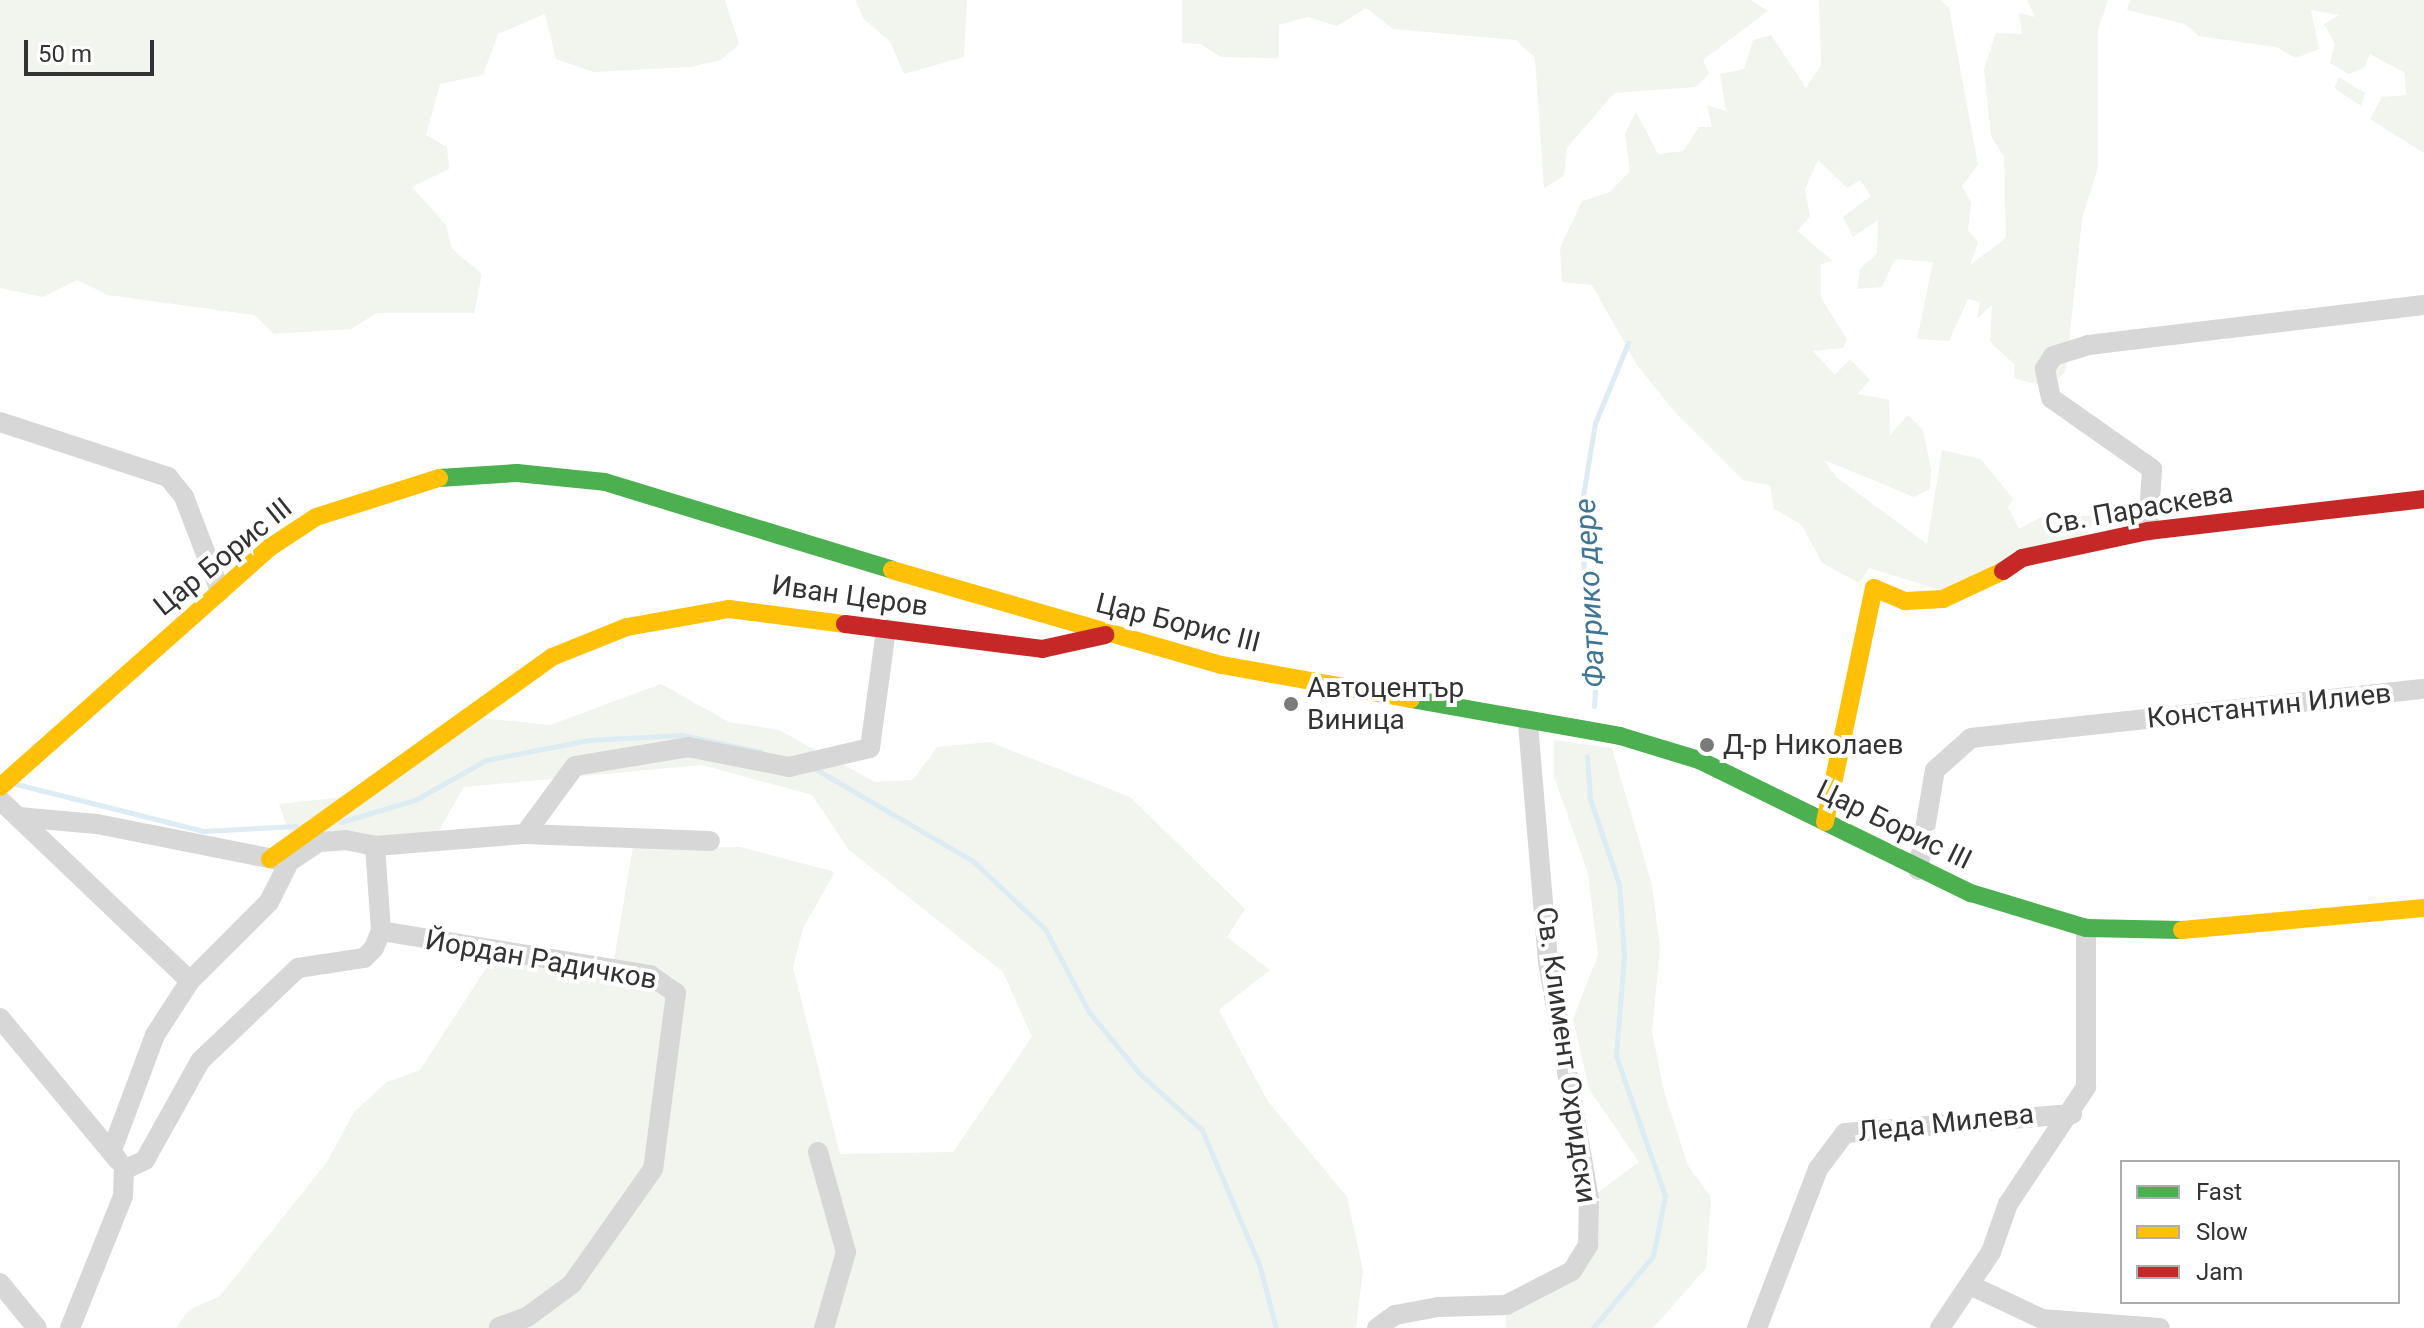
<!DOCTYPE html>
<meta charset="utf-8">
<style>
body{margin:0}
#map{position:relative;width:2424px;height:1328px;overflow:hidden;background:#fff;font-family:Roboto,sans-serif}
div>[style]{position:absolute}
.green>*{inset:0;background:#f1f5ed}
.stream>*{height:5px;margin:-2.5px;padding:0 2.5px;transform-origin:2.5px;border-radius:2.5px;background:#ddebf3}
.street>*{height:20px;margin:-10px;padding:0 10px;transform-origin:10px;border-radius:10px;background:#d7d7d7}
.fast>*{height:18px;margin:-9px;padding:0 9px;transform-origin:9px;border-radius:9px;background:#4caf50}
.slow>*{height:18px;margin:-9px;padding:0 9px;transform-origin:9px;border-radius:9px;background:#ffc107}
.jam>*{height:18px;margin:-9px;padding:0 9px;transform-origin:9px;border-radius:9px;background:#c62828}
.dots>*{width:22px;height:22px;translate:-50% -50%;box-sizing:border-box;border:4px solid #fff;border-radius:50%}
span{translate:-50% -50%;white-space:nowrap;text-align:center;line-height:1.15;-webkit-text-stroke:8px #fff;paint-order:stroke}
.street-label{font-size:28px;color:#333}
.poi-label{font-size:28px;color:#333}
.left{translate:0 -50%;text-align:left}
.water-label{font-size:30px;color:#3f7597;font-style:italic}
.legend{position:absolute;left:2120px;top:1160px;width:280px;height:144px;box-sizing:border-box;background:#fff;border:2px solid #adadad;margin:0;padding:10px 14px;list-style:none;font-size:24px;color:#333}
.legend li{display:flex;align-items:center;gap:16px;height:40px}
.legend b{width:40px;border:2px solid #adadad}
.scale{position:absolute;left:24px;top:40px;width:130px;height:36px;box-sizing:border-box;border:4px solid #333;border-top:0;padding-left:10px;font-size:24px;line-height:28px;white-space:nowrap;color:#333;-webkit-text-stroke:6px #fff;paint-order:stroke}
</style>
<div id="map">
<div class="green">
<div style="clip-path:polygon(0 0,725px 0,739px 44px,721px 60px,690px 67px,594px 72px,556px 59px,545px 14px,498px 34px,483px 75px,440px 84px,426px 135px,447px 147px,449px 169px,412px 187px,446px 225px,452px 249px,482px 274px,474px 313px,377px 313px,351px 329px,274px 334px,254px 315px,108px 295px,77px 280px,43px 297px,0 288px)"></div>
<div style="clip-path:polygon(856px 0,967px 0,964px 57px,904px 74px,890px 42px,863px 18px)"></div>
<div style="clip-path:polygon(1182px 0,1751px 0,1768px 11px,1703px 60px,1709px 74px,1695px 87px,1614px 93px,1567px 148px,1564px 176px,1544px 188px,1535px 58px,1516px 40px,1393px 29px,1366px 8px,1337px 26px,1308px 17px,1279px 25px,1279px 58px,1221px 57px,1201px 44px,1182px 43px)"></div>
<div style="clip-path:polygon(1819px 0,1941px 0,1949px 8px,1978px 165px,1962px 186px,1971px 203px,1968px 230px,1978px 242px,1970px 265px,2006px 238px,2004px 157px,1991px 136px,1984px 69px,1996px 33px,2022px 34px,2019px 13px,2035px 17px,2027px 0,2108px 0,2098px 31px,2098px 167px,2082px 219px,2066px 370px,2051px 388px,2014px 378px,2015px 365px,1990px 342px,1992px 305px,1977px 319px,1980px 302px,1968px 299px,1949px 341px,1917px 339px,1933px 262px,1895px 259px,1882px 287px,1857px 289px,1860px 269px,1877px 254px,1878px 220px,1853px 237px,1843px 217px,1871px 196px,1860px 180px,1847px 188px,1818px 160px,1805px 189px,1810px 216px,1797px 231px,1833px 261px,1821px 264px,1821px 298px,1847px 339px,1843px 348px,1813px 351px,1835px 375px,1850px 359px,1870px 380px,1857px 394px,1889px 400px,1890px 435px,1908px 415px,1923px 430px,1931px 469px,1930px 489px,1914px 497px,1824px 460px,1836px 477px,1927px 544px,1942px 450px,1981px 459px,2013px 499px,2008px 507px,2019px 529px,2045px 515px,2095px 516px,2087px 534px,1944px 591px,1869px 568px,1859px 583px,1822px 563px,1802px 525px,1774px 509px,1770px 485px,1743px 480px,1674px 411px,1637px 365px,1592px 285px,1562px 282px,1560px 248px,1582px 201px,1610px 192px,1630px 171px,1625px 134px,1636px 112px,1658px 154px,1683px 151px,1699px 127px,1712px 127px,1707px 105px,1726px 111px,1720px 74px,1744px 69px,1753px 40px,1771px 35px,1806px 88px,1821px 65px)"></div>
<div style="clip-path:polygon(2130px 0,2424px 0,2424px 153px,2370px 119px,2382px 97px,2406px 95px,2405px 73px,2370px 54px,2364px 68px,2349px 74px,2330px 63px,2335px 44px,2324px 24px,2339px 15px,2311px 10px,2319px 49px,2296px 58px,2276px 47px,2199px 36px,2185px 24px,2127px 10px)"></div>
<div style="clip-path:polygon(2339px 77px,2365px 93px,2361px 106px,2334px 88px)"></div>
<div style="clip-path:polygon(661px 684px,729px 722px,779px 730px,875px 782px,913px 780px,937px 747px,990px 742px,1130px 797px,1245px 909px,1227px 937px,1270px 970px,1219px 1010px,1267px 1100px,1347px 1197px,1363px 1271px,1356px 1328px,176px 1328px,189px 1310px,220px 1296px,327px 1162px,354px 1112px,387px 1082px,420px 1070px,492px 959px,612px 972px,633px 847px,740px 847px,835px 872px,803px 928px,793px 967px,840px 1154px,953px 1152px,1032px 1037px,1003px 972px,849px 850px,812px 795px,702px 765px,464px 787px,434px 839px,294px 847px,279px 804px,343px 797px,472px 717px,550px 725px)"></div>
<div style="clip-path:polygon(1554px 740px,1612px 748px,1652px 885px,1660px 948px,1652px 1032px,1664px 1091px,1688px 1166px,1711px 1197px,1706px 1268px,1653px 1328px,1506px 1328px,1506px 1305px,1572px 1271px,1589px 1199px,1639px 1162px,1589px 1089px,1573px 1019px,1598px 955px,1588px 873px,1554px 777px)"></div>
</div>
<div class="stream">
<div style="left:1594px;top:706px;width:59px;rotate:-86.1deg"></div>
<div style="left:1598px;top:647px;width:66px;rotate:-102.3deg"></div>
<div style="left:1584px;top:583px;width:81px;rotate:-91.4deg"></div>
<div style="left:1582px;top:502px;width:80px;rotate:-80.7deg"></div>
<div style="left:1595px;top:423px;width:87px;rotate:-67.6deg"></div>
<div style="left:1587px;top:756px;width:43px;rotate:86deg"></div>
<div style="left:1590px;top:799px;width:90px;rotate:71.2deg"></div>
<div style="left:1619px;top:884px;width:72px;rotate:86deg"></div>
<div style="left:1624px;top:956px;width:100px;rotate:94.6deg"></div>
<div style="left:1616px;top:1056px;width:148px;rotate:70.7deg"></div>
<div style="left:1665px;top:1196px;width:61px;rotate:101.3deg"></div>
<div style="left:1653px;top:1256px;width:94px;rotate:129.8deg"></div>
<div style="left:812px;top:767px;width:186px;rotate:30.3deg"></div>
<div style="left:973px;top:861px;width:99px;rotate:43.4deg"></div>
<div style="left:1045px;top:929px;width:94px;rotate:62.1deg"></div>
<div style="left:1089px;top:1012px;width:80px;rotate:50.6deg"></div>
<div style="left:1140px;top:1074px;width:84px;rotate:42.1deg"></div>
<div style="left:1202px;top:1130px;width:146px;rotate:67deg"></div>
<div style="left:1259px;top:1264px;width:66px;rotate:75.1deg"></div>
<div style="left:16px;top:784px;width:193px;rotate:14.1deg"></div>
<div style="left:203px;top:831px;width:93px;rotate:-3.1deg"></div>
<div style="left:341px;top:822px;width:77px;rotate:-16.6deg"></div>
<div style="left:415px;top:800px;width:81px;rotate:-29.4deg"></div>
<div style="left:486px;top:760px;width:105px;rotate:-11deg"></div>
<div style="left:589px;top:740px;width:93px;rotate:-3.1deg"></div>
<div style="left:682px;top:735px;width:81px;rotate:12.1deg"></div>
</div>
<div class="street">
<div style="left:0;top:422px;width:177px;rotate:18.1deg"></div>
<div style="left:168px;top:477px;width:26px;rotate:51deg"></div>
<div style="left:184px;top:497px;width:101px;rotate:69deg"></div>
<div style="left:2148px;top:531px;width:62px;rotate:-86.3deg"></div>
<div style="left:2152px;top:469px;width:123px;rotate:-144.9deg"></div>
<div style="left:2051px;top:398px;width:30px;rotate:-102deg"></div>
<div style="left:2045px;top:369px;width:15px;rotate:-58deg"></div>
<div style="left:2053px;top:356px;width:37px;rotate:-17deg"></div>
<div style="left:2088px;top:345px;width:338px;rotate:-6.8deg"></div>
<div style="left:0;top:800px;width:262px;rotate:43.6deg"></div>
<div style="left:18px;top:817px;width:79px;rotate:5.1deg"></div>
<div style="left:97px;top:824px;width:196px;rotate:11.2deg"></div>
<div style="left:289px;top:862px;width:36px;rotate:-34deg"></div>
<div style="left:319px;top:842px;width:26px;rotate:-4deg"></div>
<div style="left:345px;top:840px;width:31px;rotate:11deg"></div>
<div style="left:375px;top:846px;width:150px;rotate:-4.6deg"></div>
<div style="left:525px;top:834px;width:185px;rotate:2.2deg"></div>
<div style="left:525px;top:834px;width:84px;rotate:-53.7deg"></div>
<div style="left:575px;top:766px;width:115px;rotate:-9.5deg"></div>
<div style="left:688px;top:747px;width:103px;rotate:11.2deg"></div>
<div style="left:789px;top:767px;width:83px;rotate:-13.2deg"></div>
<div style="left:870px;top:748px;width:120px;rotate:-82.3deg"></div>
<div style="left:1918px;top:870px;width:101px;rotate:-80.4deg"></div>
<div style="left:1935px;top:770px;width:48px;rotate:-41.6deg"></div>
<div style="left:1971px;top:738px;width:456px;rotate:-6.2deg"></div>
<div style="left:381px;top:931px;width:273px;rotate:9.3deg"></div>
<div style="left:650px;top:975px;width:32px;rotate:35deg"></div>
<div style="left:676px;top:993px;width:177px;rotate:97.4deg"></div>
<div style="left:653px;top:1169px;width:141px;rotate:125.2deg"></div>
<div style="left:572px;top:1284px;width:56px;rotate:143.7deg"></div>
<div style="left:527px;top:1317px;width:30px;rotate:160deg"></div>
<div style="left:0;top:1018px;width:185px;rotate:50.3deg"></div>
<div style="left:112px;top:1150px;width:123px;rotate:-69.5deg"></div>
<div style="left:155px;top:1035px;width:64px;rotate:-57.1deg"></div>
<div style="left:190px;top:981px;width:112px;rotate:-45deg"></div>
<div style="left:269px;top:902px;width:45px;rotate:-63.4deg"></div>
<div style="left:818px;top:1152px;width:104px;rotate:74.4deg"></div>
<div style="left:846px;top:1252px;width:79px;rotate:106.1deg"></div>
<div style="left:124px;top:1170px;width:23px;rotate:-25deg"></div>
<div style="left:145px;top:1160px;width:113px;rotate:-60.9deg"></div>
<div style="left:200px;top:1061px;width:135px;rotate:-43.5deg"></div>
<div style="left:298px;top:968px;width:67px;rotate:-8.6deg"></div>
<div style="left:364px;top:958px;width:14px;rotate:-45deg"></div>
<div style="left:374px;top:948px;width:18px;rotate:-68deg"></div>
<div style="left:381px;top:931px;width:85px;rotate:-94deg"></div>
<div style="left:0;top:1283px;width:58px;rotate:50.6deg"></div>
<div style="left:1972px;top:1286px;width:77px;rotate:25.2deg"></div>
<div style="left:2042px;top:1319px;width:118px;rotate:4.4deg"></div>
<div style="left:70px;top:1328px;width:142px;rotate:-68.1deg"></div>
<div style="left:123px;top:1196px;width:26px;rotate:-88deg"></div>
<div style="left:1377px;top:1328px;width:22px;rotate:-36deg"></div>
<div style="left:1395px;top:1315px;width:44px;rotate:-10.5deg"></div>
<div style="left:1438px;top:1307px;width:68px;rotate:-1.7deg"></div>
<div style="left:1506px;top:1305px;width:74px;rotate:-27.3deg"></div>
<div style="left:1572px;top:1271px;width:31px;rotate:-58deg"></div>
<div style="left:1588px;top:1245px;width:46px;rotate:-88.8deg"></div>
<div style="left:1589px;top:1199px;width:241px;rotate:-99.8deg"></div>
<div style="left:1548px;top:962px;width:240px;rotate:-94.8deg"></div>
<div style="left:1757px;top:1328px;width:170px;rotate:-69deg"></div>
<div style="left:1818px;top:1169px;width:45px;rotate:-53.1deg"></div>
<div style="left:1845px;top:1133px;width:228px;rotate:-4.8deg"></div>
<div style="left:1940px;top:1328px;width:92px;rotate:-56.1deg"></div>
<div style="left:1991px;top:1252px;width:51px;rotate:-70.5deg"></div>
<div style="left:2008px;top:1204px;width:141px;rotate:-56.3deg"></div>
<div style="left:2086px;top:1087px;width:159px;rotate:-90deg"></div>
</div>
<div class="fast">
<div style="left:439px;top:478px;width:78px;rotate:-3.7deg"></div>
<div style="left:517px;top:473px;width:88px;rotate:5.8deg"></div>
<div style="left:605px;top:482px;width:300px;rotate:17deg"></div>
<div style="left:1411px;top:699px;width:212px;rotate:10deg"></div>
<div style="left:1620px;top:736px;width:83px;rotate:16.9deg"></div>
<div style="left:1699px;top:760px;width:303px;rotate:26.1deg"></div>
<div style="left:1971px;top:893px;width:120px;rotate:16.9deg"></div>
<div style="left:2086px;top:928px;width:96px;rotate:1.2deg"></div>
</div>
<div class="slow">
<div style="left:892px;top:570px;width:343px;rotate:16.1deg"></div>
<div style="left:1222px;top:665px;width:192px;rotate:10.2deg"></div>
<div style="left:0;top:787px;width:360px;rotate:-41.6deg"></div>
<div style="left:269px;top:548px;width:56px;rotate:-33.4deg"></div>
<div style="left:316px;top:517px;width:129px;rotate:-17.6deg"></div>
<div style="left:1825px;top:822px;width:239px;rotate:-78.2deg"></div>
<div style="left:1874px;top:588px;width:34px;rotate:23deg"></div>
<div style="left:1905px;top:601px;width:38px;rotate:-3deg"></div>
<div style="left:1943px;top:599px;width:66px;rotate:-25deg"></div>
<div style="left:270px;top:859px;width:347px;rotate:-35.6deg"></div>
<div style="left:552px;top:657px;width:81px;rotate:-21.8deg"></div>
<div style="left:627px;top:627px;width:104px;rotate:-10deg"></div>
<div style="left:729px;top:609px;width:117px;rotate:7.4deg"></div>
<div style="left:2182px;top:930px;width:243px;rotate:-5.2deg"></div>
</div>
<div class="jam">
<div style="left:2003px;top:571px;width:23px;rotate:-34deg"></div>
<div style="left:2022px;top:558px;width:129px;rotate:-12.1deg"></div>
<div style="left:2148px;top:531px;width:278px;rotate:-6.6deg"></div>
<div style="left:845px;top:624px;width:199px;rotate:7.2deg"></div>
<div style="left:1042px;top:649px;width:65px;rotate:-12.5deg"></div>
</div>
<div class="dots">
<div style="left:1291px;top:704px;background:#7a7a7a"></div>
<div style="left:1707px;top:745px;background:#7a7a7a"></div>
</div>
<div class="street-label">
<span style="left:2139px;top:509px;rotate:-10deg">Св. Параскева</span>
<span style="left:223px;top:557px;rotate:-39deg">Цар Борис III</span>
<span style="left:850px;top:596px;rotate:8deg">Иван Церов</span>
<span style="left:1178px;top:623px;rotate:14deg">Цар Борис III</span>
<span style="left:2269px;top:706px;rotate:-6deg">Константин Илиев</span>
<span style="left:1894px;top:825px;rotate:26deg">Цар Борис III</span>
<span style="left:541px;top:960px;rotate:10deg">Йордан Радичков</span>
<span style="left:1566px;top:1055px;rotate:82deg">Св. Климент Охридски</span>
<span style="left:1946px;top:1123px;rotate:-6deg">Леда Милева</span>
</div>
<div class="poi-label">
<span class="left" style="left:1307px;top:704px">Автоцентър<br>Виница</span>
<span class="left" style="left:1723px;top:745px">Д-р Николаев</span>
</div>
<div class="water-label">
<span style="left:1590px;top:593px;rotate:-93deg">Фатрико дере</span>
</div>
<ul class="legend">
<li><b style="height:10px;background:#4caf50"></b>Fast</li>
<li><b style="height:10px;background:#ffc107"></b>Slow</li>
<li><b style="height:10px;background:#c62828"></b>Jam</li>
</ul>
<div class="scale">50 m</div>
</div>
